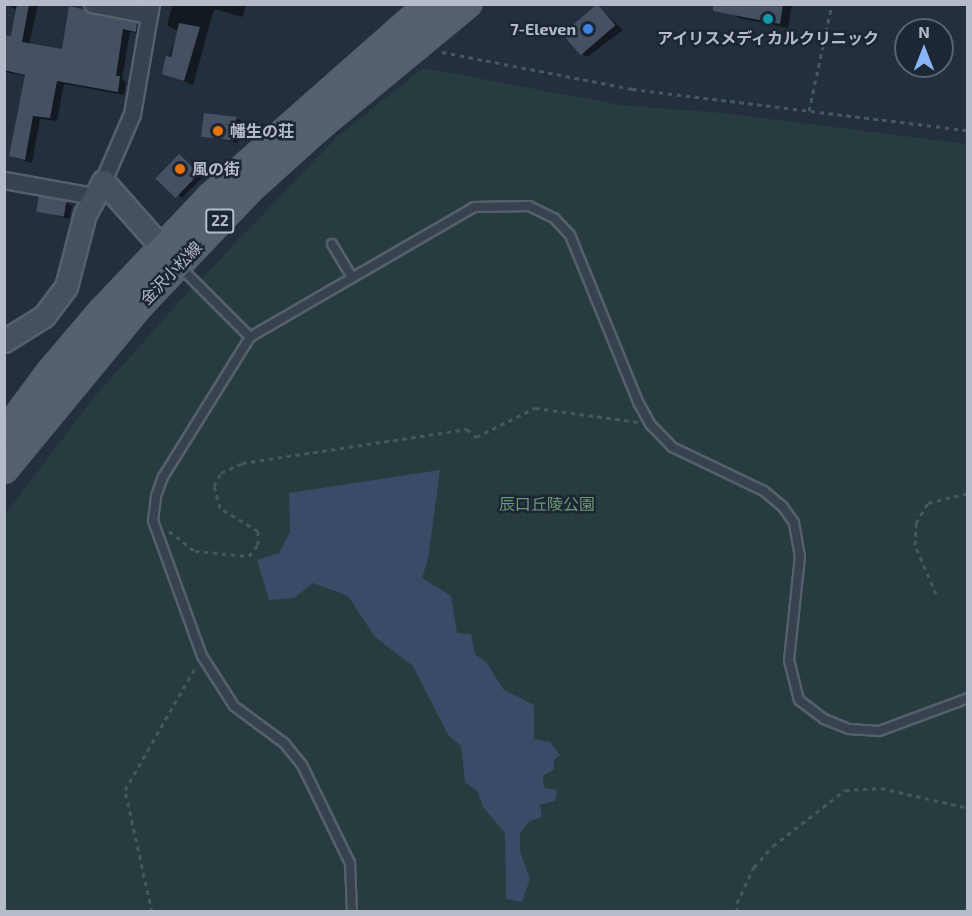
<!DOCTYPE html>
<meta charset="utf-8">
<style>
body{margin:0}
#map{position:relative;width:972px;height:916px;overflow:hidden;background:#242f3e;font-family:"Exo 2","Noto Sans JP",sans-serif}
div>[style]{position:absolute}
.green>*{inset:0;background:#263c3f}
.water>*{inset:0;background:#394c67}
.shadow>*{inset:0;background:#0007}
.building>*{inset:0;background:#455162;transform-origin:0 0}
.path>*{height:3px;margin-top:-1.5px;transform-origin:0;background:repeating-linear-gradient(90deg,#44595c 0 4.5px,transparent 0 9px)}
.roads{filter:drop-shadow(2px 0 #565f6c) drop-shadow(-2px 0 #565f6c) drop-shadow(0 2px #565f6c) drop-shadow(0 -2px #565f6c)}
.lane>*{height:8px;margin:-4px;padding:0 4px;transform-origin:4px;border-radius:4px;background:#38414e}
.street>*{height:15px;margin:-7.5px;padding:0 7.5px;transform-origin:7.5px;border-radius:7.5px;background:#38414e}
.secondary>*{height:21px;margin:-10.5px;padding:0 10.5px;transform-origin:10.5px;border-radius:10.5px;background:#465061}
.primary>*{height:24px;margin:-12px;padding:0 12px;transform-origin:12px;border-radius:12px;background:#56606e}
.dots>*{width:16px;height:16px;translate:-50% -50%;box-sizing:border-box;border:3px solid #1d2633;border-radius:50%}
span{translate:-50% -50%;white-space:nowrap;text-align:center;line-height:1.15;-webkit-text-stroke:5px #1d2633;paint-order:stroke}
.shield-label span{padding:2px 4px;background:#1d2633;border:2px solid;border-radius:4px;-webkit-text-stroke-width:0}
.shield-label{font-size:15px;color:#b4bcc9;font-weight:700}
.poi-label{font-size:16px;color:#b4bcc9;font-weight:700}
.right{translate:-100% -50%;text-align:right}
.left{translate:0 -50%;text-align:left}
.street-label{font-size:16px;color:#b4bcc9}
.park-label{font-size:16px;color:#6b9a76}
.frame{position:absolute;inset:0;border:6px solid #b4bcc9;pointer-events:none}
.north{position:absolute;left:894px;top:18px;width:60px;height:60px;box-sizing:border-box;background:#1d2633;border:2px solid #59626f;border-radius:50%;rotate:0deg;font-size:16px;font-weight:700;line-height:24px;text-align:center;color:#b4bcc9}
.north::after{content:'';display:block;margin:auto;width:21px;height:27px;background:#8ab4f8;clip-path:polygon(50% 0,100% 100%,50% 72%,0 100%)}
</style>
<div id="map">
<div class="green">
<div style="clip-path:polygon(423px 68px,621px 105px,722px 113px,967px 144px,967px 911px,5px 912px,5px 515px,95px 396px,180px 301px,338px 136px)"></div>
</div>
<div class="water">
<div style="clip-path:polygon(440px 470px,428px 559px,422px 578px,451px 596px,457px 633px,471px 634px,475px 654px,487px 663px,503px 689px,534px 705px,534px 739px,550px 742px,560px 755px,554px 760px,554px 769px,543px 776px,544px 788px,557px 790px,555px 801px,540px 805px,542px 817px,530px 821px,520px 833px,520px 851px,530px 879px,522px 902px,506px 899px,505px 833px,483px 807px,478px 792px,465px 782px,461px 746px,448px 735px,413px 666px,375px 637px,348px 596px,313px 583px,294px 598px,269px 600px,257px 560px,279px 553px,290px 532px,289px 493px)"></div>
</div>
<div class="shadow">
<div style="clip-path:polygon(4px 4px,38px 4px,29px 45px,63px 51px,136px 24px,143px 28px,142px 34px,130px 32px,122px 79px,126px 82px,124px 95px,64px 84px,57px 121px,40px 119px,32px 163px,10px 156px,26px 76px,4px 72px,4px 36px,12px 37px,17px 10px)"></div>
<div style="clip-path:polygon(173px 4px,246px 4px,243px 17px,214px 9px,193px 85px,163px 73px,178px 31px,167px 25px)"></div>
<div style="clip-path:polygon(732px 4px,792px 4px,788px 28px,739px 18px,731px 13px)"></div>
<div style="clip-path:polygon(597px 6px,623px 30px,587px 57px,579px 52px)"></div>
<div style="clip-path:polygon(236px 118px,242px 121px,238px 143px,202px 136px)"></div>
<div style="clip-path:polygon(179px 156px,203px 177px,182px 198px,157px 178px)"></div>
<div style="clip-path:polygon(66px 203px,72px 206px,69px 219px,37px 210px)"></div>
</div>
<div class="building">
<div style="clip-path:polygon(17px 4px,29px 4px,22px 42px,62px 49px,69px 6px,137px 23px,136px 32px,123px 29px,116px 76px,120px 76px,118px 92px,57px 81px,50px 118px,33px 116px,25px 160px,9px 156px,25px 75px,4px 70px,4px 35px,11px 36px)"></div>
<div style="left:597px;top:4px;width:28px;height:46px;rotate:49deg"></div>
<div style="clip-path:polygon(713px 4px,783px 4px,780px 24px,713px 11px)"></div>
<div style="clip-path:polygon(179px 23px,200px 27px,184px 81px,162px 74px,166px 56px,171px 57px)"></div>
<div style="left:204px;top:113px;width:33px;height:24px;rotate:7deg"></div>
<div style="left:179px;top:154px;width:28px;height:34px;rotate:44deg"></div>
<div style="left:39px;top:196px;width:28px;height:16px;rotate:10deg"></div>
</div>
<div class="path">
<div style="left:442px;top:52px;width:194px;rotate:11deg"></div>
<div style="left:632px;top:89px;width:338px;rotate:7deg"></div>
<div style="left:809px;top:111px;width:109px;rotate:-77.9deg"></div>
<div style="left:169px;top:531px;width:33px;rotate:38deg"></div>
<div style="left:195px;top:551px;width:54px;rotate:5.3deg"></div>
<div style="left:249px;top:556px;width:14px;rotate:-51deg"></div>
<div style="left:258px;top:545px;width:14px;rotate:-90deg"></div>
<div style="left:258px;top:531px;width:44px;rotate:-148.8deg"></div>
<div style="left:220px;top:508px;width:23px;rotate:-105deg"></div>
<div style="left:214px;top:486px;width:15px;rotate:-62deg"></div>
<div style="left:221px;top:473px;width:23px;rotate:-25deg"></div>
<div style="left:242px;top:463px;width:228px;rotate:-8.6deg"></div>
<div style="left:467px;top:429px;width:12px;rotate:42deg"></div>
<div style="left:476px;top:437px;width:66px;rotate:-26.2deg"></div>
<div style="left:535px;top:408px;width:104px;rotate:7.7deg"></div>
<div style="left:936px;top:594px;width:53px;rotate:-113.2deg"></div>
<div style="left:915px;top:545px;width:22px;rotate:-87deg"></div>
<div style="left:916px;top:523px;width:23px;rotate:-59deg"></div>
<div style="left:928px;top:503px;width:41px;rotate:-14deg"></div>
<div style="left:152px;top:912px;width:125px;rotate:-102.5deg"></div>
<div style="left:125px;top:790px;width:141px;rotate:-60.2deg"></div>
<div style="left:737px;top:912px;width:9px;rotate:-90deg"></div>
<div style="left:737px;top:903px;width:40px;rotate:-65deg"></div>
<div style="left:754px;top:867px;width:28px;rotate:-48deg"></div>
<div style="left:773px;top:846px;width:91px;rotate:-37.9deg"></div>
<div style="left:845px;top:790px;width:36px;rotate:-3deg"></div>
<div style="left:881px;top:788px;width:89px;rotate:12.9deg"></div>
</div>
<div class="roads">
<div class="lane">
<div style="left:332px;top:244px;width:37px;rotate:59deg"></div>
<div style="left:181px;top:268px;width:98px;rotate:45deg"></div>
<div style="left:352px;top:912px;width:49px;rotate:-92.3deg"></div>
<div style="left:350px;top:863px;width:109px;rotate:-116.1deg"></div>
<div style="left:302px;top:765px;width:28px;rotate:-129deg"></div>
<div style="left:284px;top:743px;width:62px;rotate:-143.5deg"></div>
<div style="left:234px;top:706px;width:59px;rotate:-122.6deg"></div>
<div style="left:202px;top:656px;width:144px;rotate:-109.9deg"></div>
<div style="left:153px;top:521px;width:25px;rotate:-83deg"></div>
<div style="left:156px;top:496px;width:20px;rotate:-70deg"></div>
<div style="left:163px;top:477px;width:165px;rotate:-58.1deg"></div>
<div style="left:250px;top:337px;width:259px;rotate:-30.1deg"></div>
<div style="left:474px;top:207px;width:55px;rotate:-1deg"></div>
<div style="left:529px;top:206px;width:28px;rotate:26deg"></div>
<div style="left:554px;top:218px;width:23px;rotate:47deg"></div>
<div style="left:570px;top:235px;width:180px;rotate:67.8deg"></div>
<div style="left:638px;top:402px;width:26px;rotate:61deg"></div>
<div style="left:651px;top:425px;width:30px;rotate:46deg"></div>
<div style="left:672px;top:447px;width:102px;rotate:25.6deg"></div>
<div style="left:764px;top:491px;width:25px;rotate:40deg"></div>
<div style="left:783px;top:507px;width:19px;rotate:55deg"></div>
<div style="left:794px;top:523px;width:34px;rotate:80deg"></div>
<div style="left:800px;top:556px;width:105px;rotate:96deg"></div>
<div style="left:789px;top:660px;width:41px;rotate:76deg"></div>
<div style="left:799px;top:700px;width:31px;rotate:37deg"></div>
<div style="left:824px;top:719px;width:27px;rotate:22deg"></div>
<div style="left:849px;top:729px;width:30px;rotate:4deg"></div>
<div style="left:879px;top:731px;width:95px;rotate:-20.3deg"></div>
</div>
<div class="street">
<div style="left:92px;top:4px;width:58px;rotate:10.9deg"></div>
<div style="left:4px;top:180px;width:90px;rotate:10.2deg"></div>
<div style="left:103px;top:181px;width:73px;rotate:-66.6deg"></div>
<div style="left:132px;top:114px;width:112px;rotate:-80.2deg"></div>
</div>
<div class="secondary">
<div style="left:4px;top:341px;width:47px;rotate:-32deg"></div>
<div style="left:44px;top:316px;width:36px;rotate:-53deg"></div>
<div style="left:66px;top:287px;width:75px;rotate:-75.4deg"></div>
<div style="left:85px;top:214px;width:38px;rotate:-61deg"></div>
<div style="left:103px;top:181px;width:106px;rotate:48.5deg"></div>
</div>
<div class="primary">
<div style="left:4px;top:434px;width:77px;rotate:-53.4deg"></div>
<div style="left:50px;top:372px;width:80px;rotate:-49.6deg"></div>
<div style="left:102px;top:311px;width:157px;rotate:-46.5deg"></div>
<div style="left:210px;top:197px;width:292px;rotate:-41.4deg"></div>
<div style="left:4px;top:470px;width:215px;rotate:-50.5deg"></div>
<div style="left:141px;top:304px;width:157px;rotate:-46.5deg"></div>
<div style="left:249px;top:190px;width:96px;rotate:-42deg"></div>
<div style="left:320px;top:126px;width:192px;rotate:-39.5deg"></div>
</div>
</div>
<div class="dots">
<div style="left:768px;top:19px;background:#0f9aa8"></div>
<div style="left:588px;top:29px;background:#3f7fe0"></div>
<div style="left:218px;top:131px;background:#e8710a"></div>
<div style="left:180px;top:169px;background:#e8710a"></div>
</div>
<div class="shield-label">
<span style="left:220px;top:221px">22</span>
</div>
<div class="poi-label">
<span class="right" style="left:576px;top:29px">7-Eleven</span>
<span style="left:768px;top:38px">アイリスメディカルクリニック</span>
<span class="left" style="left:230px;top:131px">幡生の荘</span>
<span class="left" style="left:192px;top:169px">風の街</span>
</div>
<div class="street-label">
<span style="left:171px;top:273px;rotate:-46deg">金沢小松線</span>
</div>
<div class="park-label">
<span style="left:547px;top:504px">辰口丘陵公園</span>
</div>
<div class="frame"></div>
<div class="north">N</div>
</div>
